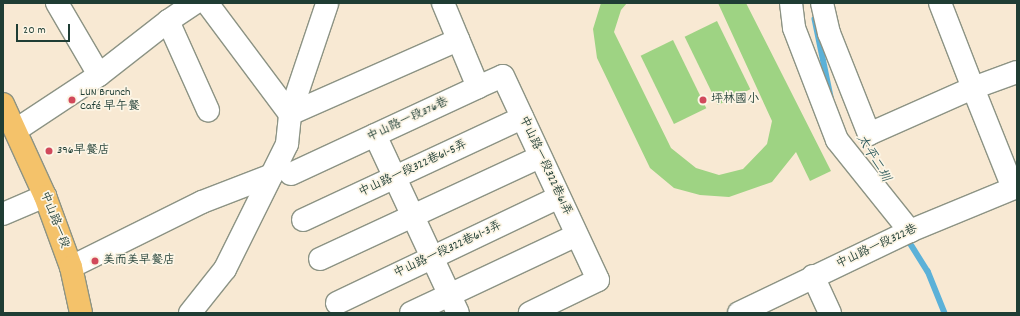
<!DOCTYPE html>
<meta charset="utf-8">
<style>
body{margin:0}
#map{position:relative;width:1020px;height:316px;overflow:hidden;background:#f8e9d3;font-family:Dekko,"LXGW WenKai TC",sans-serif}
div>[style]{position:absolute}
.green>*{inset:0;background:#9ed383;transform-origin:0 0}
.stream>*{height:5.5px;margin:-2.75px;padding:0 2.75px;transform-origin:2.75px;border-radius:2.75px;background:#5bb1d8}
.roads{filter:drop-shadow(1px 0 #8c9384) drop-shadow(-1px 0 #8c9384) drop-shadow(0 1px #8c9384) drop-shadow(0 -1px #8c9384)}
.minor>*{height:22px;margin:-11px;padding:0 11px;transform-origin:11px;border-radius:11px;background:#fff}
.major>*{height:22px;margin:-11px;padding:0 11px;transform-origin:11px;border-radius:11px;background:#f4c26a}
.dots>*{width:11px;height:11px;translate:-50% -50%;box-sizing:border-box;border:2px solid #fcf5e5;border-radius:50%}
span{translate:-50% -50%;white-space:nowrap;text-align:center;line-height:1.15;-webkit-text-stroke:3.5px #fcf5e5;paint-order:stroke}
.poi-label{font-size:12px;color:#1f3d34}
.left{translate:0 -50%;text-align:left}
.street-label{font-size:12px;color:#1f3d34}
.water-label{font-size:13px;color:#2e5a5d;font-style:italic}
.frame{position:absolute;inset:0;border:4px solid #1f3d34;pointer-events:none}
.scale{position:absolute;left:16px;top:24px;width:54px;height:18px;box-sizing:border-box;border:2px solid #1f3d34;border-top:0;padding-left:5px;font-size:12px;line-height:14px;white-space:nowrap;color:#1f3d34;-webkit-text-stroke:3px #fcf5e5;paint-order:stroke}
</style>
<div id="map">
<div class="green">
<div style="clip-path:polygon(601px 3px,627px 3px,621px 10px,614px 32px,671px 148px,696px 168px,719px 175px,743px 169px,767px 144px,772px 121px,718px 3px,746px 3px,831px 171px,810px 181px,796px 152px,772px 182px,729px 197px,700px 195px,674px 188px,650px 168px,597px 58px,593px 29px)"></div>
<div style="left:717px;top:21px;width:76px;height:36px;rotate:64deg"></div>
<div style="left:673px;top:40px;width:76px;height:36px;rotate:64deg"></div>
</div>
<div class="stream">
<div style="left:815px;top:19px;width:80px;rotate:78.4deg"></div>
<div style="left:907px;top:238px;width:39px;rotate:58deg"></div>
<div style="left:928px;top:271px;width:45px;rotate:68deg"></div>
</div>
<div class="roads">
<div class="minor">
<div style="left:57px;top:3px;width:83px;rotate:59.7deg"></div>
<div style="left:207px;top:3px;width:139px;rotate:53.2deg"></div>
<div style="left:290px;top:114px;width:184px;rotate:-23.8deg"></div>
<div style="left:791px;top:3px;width:25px;rotate:83deg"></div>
<div style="left:794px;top:28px;width:120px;rotate:69deg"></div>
<div style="left:837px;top:140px;width:117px;rotate:51.3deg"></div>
<div style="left:822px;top:3px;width:31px;rotate:77deg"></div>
<div style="left:829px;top:33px;width:109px;rotate:68.4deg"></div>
<div style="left:869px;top:134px;width:114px;rotate:-23.9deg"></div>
<div style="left:973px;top:88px;width:108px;rotate:68.2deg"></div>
<div style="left:940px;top:3px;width:91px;rotate:68.8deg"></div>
<div style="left:973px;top:88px;width:47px;rotate:-20deg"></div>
<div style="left:168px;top:21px;width:98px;rotate:65.8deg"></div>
<div style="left:478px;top:87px;width:27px;rotate:-24deg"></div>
<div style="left:503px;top:76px;width:225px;rotate:65deg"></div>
<div style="left:598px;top:280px;width:76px;rotate:154.1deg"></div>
<div style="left:16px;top:130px;width:100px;rotate:-33.5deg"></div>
<div style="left:99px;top:75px;width:88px;rotate:-38deg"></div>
<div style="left:168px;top:21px;width:32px;rotate:-34deg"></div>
<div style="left:375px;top:135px;width:196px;rotate:65deg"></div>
<div style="left:291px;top:174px;width:206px;rotate:-24.9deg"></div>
<div style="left:478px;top:87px;width:91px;rotate:-112.6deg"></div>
<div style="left:3px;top:214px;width:46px;rotate:-23.2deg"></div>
<div style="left:303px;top:220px;width:242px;rotate:-25deg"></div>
<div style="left:320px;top:259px;width:242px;rotate:-24.9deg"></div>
<div style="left:71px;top:267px;width:146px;rotate:-26.4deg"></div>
<div style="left:202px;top:202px;width:75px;rotate:-21.1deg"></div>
<div style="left:813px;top:276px;width:41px;rotate:65.3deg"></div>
<div style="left:337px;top:303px;width:246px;rotate:-25.5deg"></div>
<div style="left:190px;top:313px;width:56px;rotate:-51.5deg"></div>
<div style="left:225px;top:269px;width:140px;rotate:-63.6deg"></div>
<div style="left:287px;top:144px;width:30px;rotate:-84deg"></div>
<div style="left:290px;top:114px;width:116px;rotate:-71.4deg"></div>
<div style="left:411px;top:313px;width:183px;rotate:-25.2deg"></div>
<div style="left:739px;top:313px;width:190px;rotate:-25.6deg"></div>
<div style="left:910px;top:231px;width:116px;rotate:-22.4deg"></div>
</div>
<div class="major">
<div style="left:3px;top:104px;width:101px;rotate:65.5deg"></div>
<div style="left:45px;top:196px;width:76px;rotate:69.9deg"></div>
<div style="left:71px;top:267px;width:47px;rotate:77.7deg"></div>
</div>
</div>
<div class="dots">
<div style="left:72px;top:100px;background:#d1495b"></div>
<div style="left:703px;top:100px;background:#d1495b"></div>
<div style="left:49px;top:151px;background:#d1495b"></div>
<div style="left:95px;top:261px;background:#d1495b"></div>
</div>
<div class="poi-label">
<span class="left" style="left:80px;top:100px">LUN Brunch<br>Café 早午餐</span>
<span class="left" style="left:711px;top:100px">坪林國小</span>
<span class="left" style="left:57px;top:151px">396早餐店</span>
<span class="left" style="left:103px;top:261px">美而美早餐店</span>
</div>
<div class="street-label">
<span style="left:408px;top:120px;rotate:-25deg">中山路一段376巷</span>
<span style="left:545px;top:166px;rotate:65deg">中山路一段322巷61弄</span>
<span style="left:413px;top:169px;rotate:-25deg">中山路一段322巷61-5弄</span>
<span style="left:54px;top:220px;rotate:69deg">中山路一段</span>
<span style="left:877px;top:247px;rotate:-25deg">中山路一段322巷</span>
<span style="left:448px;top:250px;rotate:-25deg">中山路一段322巷61-3弄</span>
</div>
<div class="water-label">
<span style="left:872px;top:159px;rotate:59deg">太平二圳</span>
</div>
<div class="frame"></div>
<div class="scale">20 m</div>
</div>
